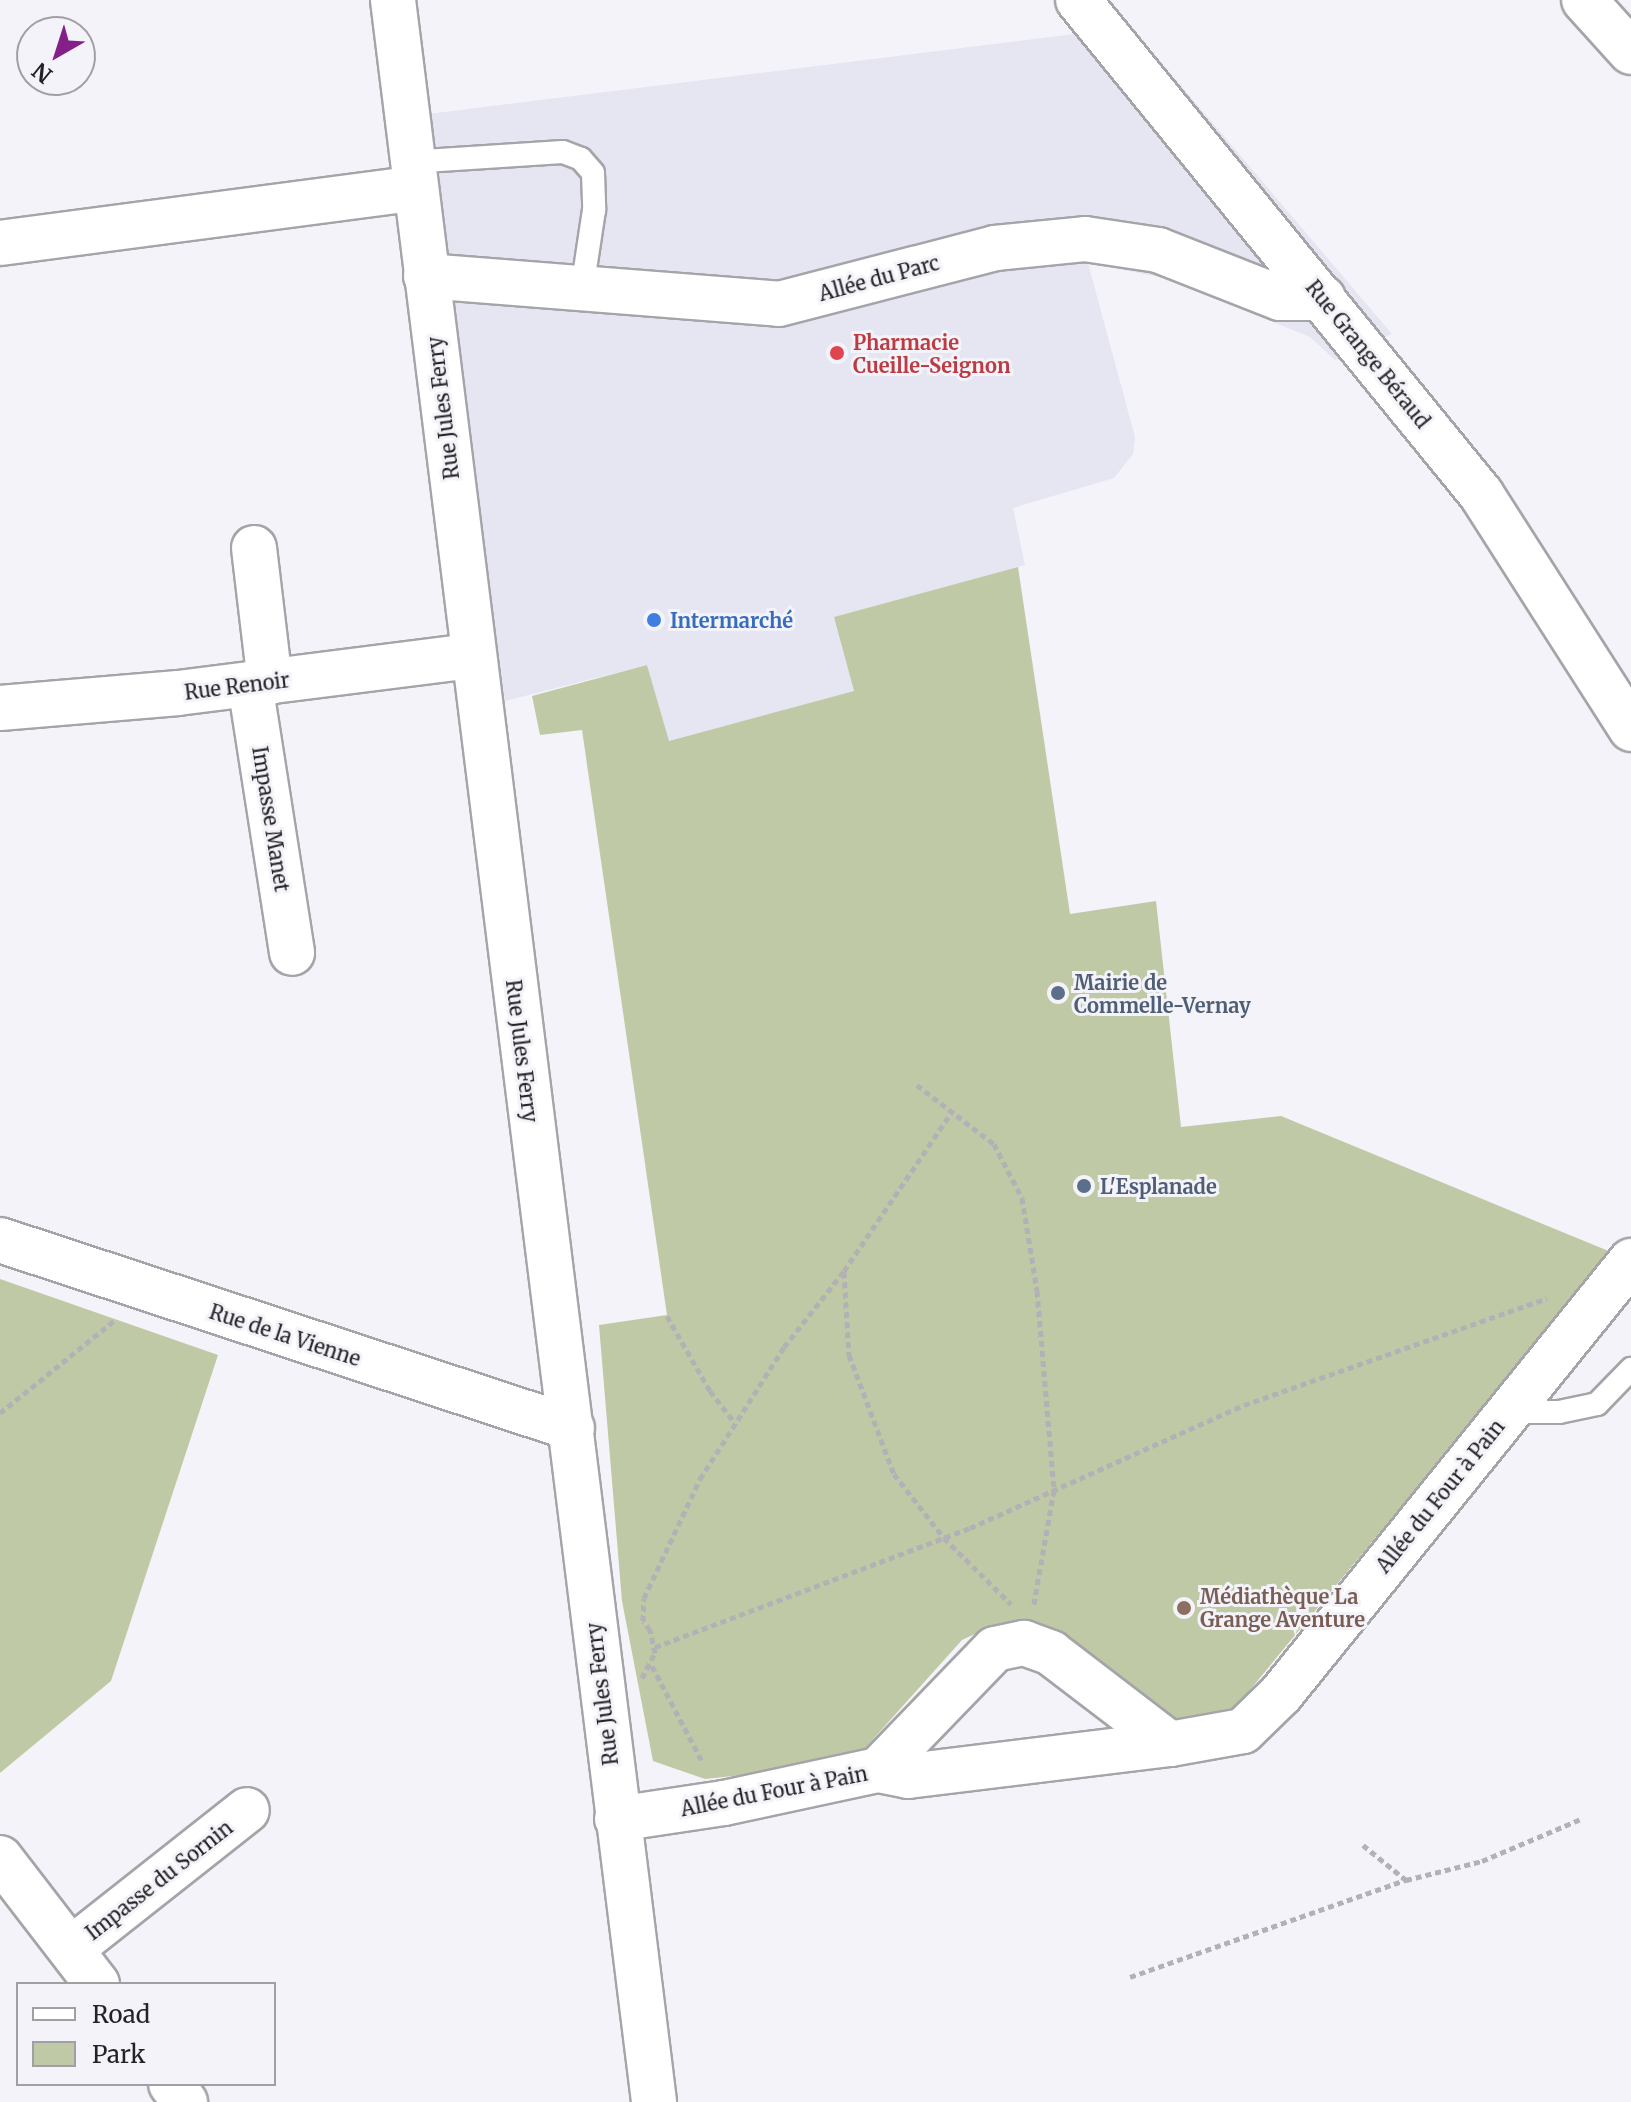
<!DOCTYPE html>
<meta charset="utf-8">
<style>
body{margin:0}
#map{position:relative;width:1631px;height:2102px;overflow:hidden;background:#f3f3f9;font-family:Merriweather,serif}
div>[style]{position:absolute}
.built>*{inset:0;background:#e6e6f3}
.green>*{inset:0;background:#c0c9a5}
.path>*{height:5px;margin-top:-2.5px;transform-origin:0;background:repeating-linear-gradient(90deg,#b1b1b6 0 6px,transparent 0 10px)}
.roads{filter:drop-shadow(2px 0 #a4a4a9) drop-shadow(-2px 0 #a4a4a9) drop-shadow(0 2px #a4a4a9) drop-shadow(0 -2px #a4a4a9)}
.service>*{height:22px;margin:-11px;padding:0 11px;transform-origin:11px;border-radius:11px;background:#fff}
.minor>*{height:44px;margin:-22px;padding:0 22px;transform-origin:22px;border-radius:22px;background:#fff}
.dots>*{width:22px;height:22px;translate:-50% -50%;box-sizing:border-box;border:4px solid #f3f3f9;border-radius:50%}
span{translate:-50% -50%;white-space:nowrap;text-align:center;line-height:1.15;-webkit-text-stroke:6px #f3f3f9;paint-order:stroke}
.street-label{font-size:20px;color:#232325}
.health-label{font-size:20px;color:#be3a42;font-weight:700}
.left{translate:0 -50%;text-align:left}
.shop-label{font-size:20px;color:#366cbe;font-weight:700}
.service-label{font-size:20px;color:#4e5e75;font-weight:700}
.education-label{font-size:20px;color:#785e54;font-weight:700}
.legend{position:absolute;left:16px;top:1982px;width:260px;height:104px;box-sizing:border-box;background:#f3f3f9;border:2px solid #a0a0a4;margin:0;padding:10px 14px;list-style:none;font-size:24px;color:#232325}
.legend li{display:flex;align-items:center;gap:16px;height:40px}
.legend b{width:40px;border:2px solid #a0a0a4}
.north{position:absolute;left:16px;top:16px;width:80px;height:80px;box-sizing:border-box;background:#f3f3f9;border:2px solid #a0a0a4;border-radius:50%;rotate:219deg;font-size:22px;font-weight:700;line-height:32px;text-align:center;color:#232325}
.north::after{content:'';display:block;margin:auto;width:28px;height:36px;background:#842089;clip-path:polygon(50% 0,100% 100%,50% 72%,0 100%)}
</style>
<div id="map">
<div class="built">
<div style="clip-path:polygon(1131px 27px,1392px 334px,1335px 360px,1310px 337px,1164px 278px,1088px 263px,1135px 437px,1133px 454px,1114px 478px,1013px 508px,1025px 565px,835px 617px,854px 691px,668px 741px,647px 665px,505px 701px,428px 114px)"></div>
</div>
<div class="green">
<div style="clip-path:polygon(1018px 567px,1070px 914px,1156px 901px,1181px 1127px,1281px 1116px,1611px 1252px,1235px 1708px,1213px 1718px,1187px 1721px,1158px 1714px,1064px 1638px,996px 1624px,962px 1640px,857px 1757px,836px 1765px,705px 1779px,653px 1761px,622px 1601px,599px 1325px,667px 1315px,582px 730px,540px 735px,532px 696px,647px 665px,669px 741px,854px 691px,834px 617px)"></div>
<div style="clip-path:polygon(0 1279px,218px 1355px,111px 1681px,0 1773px)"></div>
</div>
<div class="path">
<div style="left:917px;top:1085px;width:97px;rotate:37.5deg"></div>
<div style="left:994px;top:1144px;width:61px;rotate:62.6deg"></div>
<div style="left:1022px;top:1198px;width:94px;rotate:80.8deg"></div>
<div style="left:1037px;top:1291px;width:200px;rotate:85.1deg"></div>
<div style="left:1054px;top:1490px;width:116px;rotate:100deg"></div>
<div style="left:844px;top:1272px;width:83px;rotate:86.6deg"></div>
<div style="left:849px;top:1355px;width:127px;rotate:69.3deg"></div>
<div style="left:894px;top:1474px;width:81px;rotate:52deg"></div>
<div style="left:944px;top:1538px;width:94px;rotate:44.6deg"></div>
<div style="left:667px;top:1316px;width:86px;rotate:60.2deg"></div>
<div style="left:710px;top:1391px;width:39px;rotate:52deg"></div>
<div style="left:0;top:1413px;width:148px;rotate:-39deg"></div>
<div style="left:655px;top:1647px;width:337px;rotate:-20.7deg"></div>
<div style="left:970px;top:1528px;width:300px;rotate:-24.2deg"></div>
<div style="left:1244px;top:1405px;width:321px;rotate:-19.4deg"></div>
<div style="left:652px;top:1666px;width:110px;rotate:62.3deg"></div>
<div style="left:642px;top:1678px;width:28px;rotate:-63deg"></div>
<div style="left:655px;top:1653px;width:24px;rotate:-102deg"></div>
<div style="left:650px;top:1630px;width:11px;rotate:-128deg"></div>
<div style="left:643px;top:1621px;width:23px;rotate:-88deg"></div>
<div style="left:644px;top:1598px;width:132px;rotate:-64.8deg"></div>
<div style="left:700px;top:1479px;width:156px;rotate:-57.5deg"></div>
<div style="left:784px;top:1347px;width:97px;rotate:-51.7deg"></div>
<div style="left:844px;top:1271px;width:194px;rotate:-55.9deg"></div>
<div style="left:1363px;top:1845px;width:55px;rotate:39.1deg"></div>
<div style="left:1406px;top:1880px;width:78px;rotate:-14deg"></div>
<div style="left:1482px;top:1861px;width:108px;rotate:-23deg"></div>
<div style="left:1130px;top:1977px;width:293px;rotate:-19.4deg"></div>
</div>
<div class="roads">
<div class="service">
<div style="left:409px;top:162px;width:154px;rotate:-3.7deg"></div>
<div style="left:563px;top:152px;width:19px;rotate:21deg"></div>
<div style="left:581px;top:159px;width:18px;rotate:49deg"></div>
<div style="left:593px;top:173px;width:37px;rotate:88deg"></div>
<div style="left:594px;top:210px;width:80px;rotate:98.6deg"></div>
<div style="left:1510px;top:1412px;width:49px"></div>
<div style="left:1559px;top:1412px;width:39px;rotate:-12deg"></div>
<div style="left:1597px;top:1404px;width:49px;rotate:-45.8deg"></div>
</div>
<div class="minor">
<div style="left:393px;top:0;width:2118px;rotate:82.92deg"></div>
<div style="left:1078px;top:0;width:638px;rotate:50.79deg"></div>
<div style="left:1481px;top:494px;width:279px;rotate:57.4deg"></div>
<div style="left:1584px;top:0;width:70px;rotate:47.9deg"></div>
<div style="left:0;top:243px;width:416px;rotate:-7.5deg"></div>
<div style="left:426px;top:276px;width:354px;rotate:4.5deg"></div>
<div style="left:779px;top:304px;width:223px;rotate:-14.5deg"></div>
<div style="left:995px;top:248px;width:90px;rotate:-5.7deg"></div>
<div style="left:1085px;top:239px;width:74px;rotate:8.6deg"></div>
<div style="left:1158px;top:250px;width:131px;rotate:21.5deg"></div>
<div style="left:1280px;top:298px;width:43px"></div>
<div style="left:254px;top:548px;width:135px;rotate:83.2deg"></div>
<div style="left:250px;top:684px;width:272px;rotate:81.1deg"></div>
<div style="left:0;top:708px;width:179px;rotate:-4.8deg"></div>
<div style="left:178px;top:693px;width:296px;rotate:-7.2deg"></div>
<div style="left:0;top:1240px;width:602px;rotate:18.19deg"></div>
<div style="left:878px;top:1770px;width:31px;rotate:11deg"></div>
<div style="left:908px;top:1776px;width:264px;rotate:-7deg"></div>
<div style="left:617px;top:1819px;width:108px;rotate:-8.5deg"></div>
<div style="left:724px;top:1803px;width:157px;rotate:-12.1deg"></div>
<div style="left:878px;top:1770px;width:168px;rotate:-46deg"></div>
<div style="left:995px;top:1649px;width:30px;rotate:-12deg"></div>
<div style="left:1024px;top:1643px;width:29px;rotate:20deg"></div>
<div style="left:1051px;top:1653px;width:150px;rotate:37.4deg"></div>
<div style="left:1170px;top:1744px;width:74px;rotate:-10.1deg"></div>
<div style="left:1243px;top:1731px;width:53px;rotate:-44.2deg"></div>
<div style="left:1281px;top:1694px;width:557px;rotate:-51.05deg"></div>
<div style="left:0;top:1858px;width:159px;rotate:52.4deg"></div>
<div style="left:71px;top:1949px;width:224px;rotate:-38.3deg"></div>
<div style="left:171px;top:2084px;width:23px;rotate:52deg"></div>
</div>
</div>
<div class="dots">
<div style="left:837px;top:353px;background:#e0444e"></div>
<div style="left:654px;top:620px;background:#3f7fe0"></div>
<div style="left:1058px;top:993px;background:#5c6f8a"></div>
<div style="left:1084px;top:1186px;background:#5c6f8a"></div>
<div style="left:1184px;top:1608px;background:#8d6e63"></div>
</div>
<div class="street-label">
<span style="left:879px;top:278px;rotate:-15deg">Allée du Parc</span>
<span style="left:1368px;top:354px;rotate:51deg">Rue Grange Béraud</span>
<span style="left:443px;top:408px;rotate:-97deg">Rue Jules Ferry</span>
<span style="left:237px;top:686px;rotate:-7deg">Rue Renoir</span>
<span style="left:271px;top:819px;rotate:81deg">Impasse Manet</span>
<span style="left:522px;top:1051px;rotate:83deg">Rue Jules Ferry</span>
<span style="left:285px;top:1335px;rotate:18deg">Rue de la Vienne</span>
<span style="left:1440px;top:1496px;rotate:-51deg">Allée du Four à Pain</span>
<span style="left:602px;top:1694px;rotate:-97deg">Rue Jules Ferry</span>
<span style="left:774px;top:1791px;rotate:-11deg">Allée du Four à Pain</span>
<span style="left:159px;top:1880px;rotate:-38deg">Impasse du Sornin</span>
</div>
<div class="health-label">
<span class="left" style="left:853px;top:354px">Pharmacie<br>Cueille-Seignon</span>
</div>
<div class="shop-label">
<span class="left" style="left:670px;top:620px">Intermarché</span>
</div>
<div class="service-label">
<span class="left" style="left:1074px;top:994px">Mairie de<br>Commelle-Vernay</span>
<span class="left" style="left:1100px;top:1186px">L'Esplanade</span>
</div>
<div class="education-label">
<span class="left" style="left:1200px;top:1608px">Médiathèque La<br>Grange Aventure</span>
</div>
<ul class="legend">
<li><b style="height:10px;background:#fff"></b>Road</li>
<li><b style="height:22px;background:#c0c9a5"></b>Park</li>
</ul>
<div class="north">N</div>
</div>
